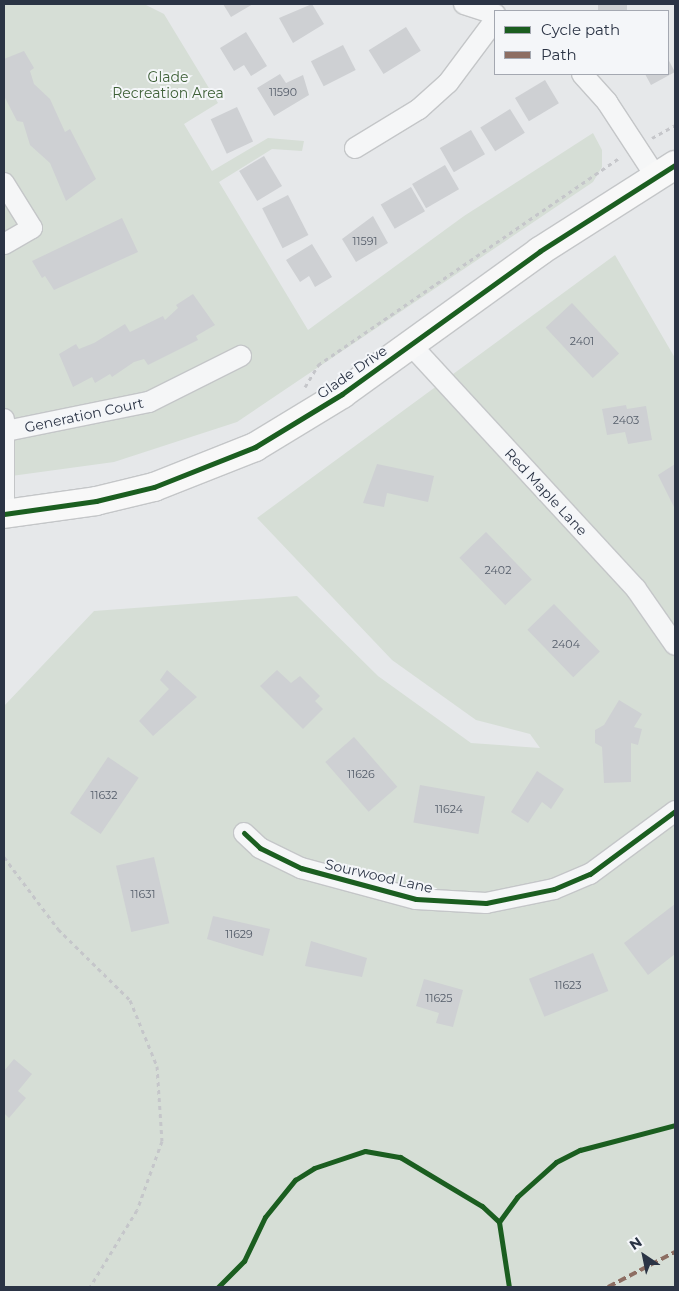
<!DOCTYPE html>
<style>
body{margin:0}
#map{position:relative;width:679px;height:1291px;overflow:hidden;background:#e6e8ea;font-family:Montserrat,sans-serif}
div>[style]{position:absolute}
.green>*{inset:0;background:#d6ded6}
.building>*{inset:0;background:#ced0d3;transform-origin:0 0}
.path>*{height:3px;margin-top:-1.5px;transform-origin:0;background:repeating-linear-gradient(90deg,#c5c6ca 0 4px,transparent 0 8px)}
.roads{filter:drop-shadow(1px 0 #c4c6c8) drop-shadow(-1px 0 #c4c6c8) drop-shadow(0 1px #c4c6c8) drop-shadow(0 -1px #c4c6c8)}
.street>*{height:20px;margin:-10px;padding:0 10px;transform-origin:10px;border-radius:10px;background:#f5f6f7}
.secondary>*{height:28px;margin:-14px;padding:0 14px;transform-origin:14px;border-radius:14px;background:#f8f8f8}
.quiet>*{height:4px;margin-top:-2px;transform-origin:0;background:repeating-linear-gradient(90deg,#8d6e63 0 8px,transparent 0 12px)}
.cycleway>*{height:5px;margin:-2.5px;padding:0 2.5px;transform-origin:2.5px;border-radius:2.5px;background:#1b5e20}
span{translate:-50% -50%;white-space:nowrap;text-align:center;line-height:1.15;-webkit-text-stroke:4px #f4f6f9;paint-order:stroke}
.number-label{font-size:11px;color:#545c69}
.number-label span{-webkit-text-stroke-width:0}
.park-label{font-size:14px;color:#3f6138}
.street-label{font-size:14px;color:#2b3445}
.frame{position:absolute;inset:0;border:5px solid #2b3445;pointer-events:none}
.legend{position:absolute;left:494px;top:10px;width:175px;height:65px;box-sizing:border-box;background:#f4f6f9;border:1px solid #a4a8b1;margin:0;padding:6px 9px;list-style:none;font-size:15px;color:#2b3445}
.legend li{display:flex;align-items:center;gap:10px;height:25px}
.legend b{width:25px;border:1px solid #a4a8b1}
.north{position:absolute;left:619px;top:1231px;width:50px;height:50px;-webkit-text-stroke:4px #f4f6f9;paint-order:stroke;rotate:326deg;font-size:14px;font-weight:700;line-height:20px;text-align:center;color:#2b3445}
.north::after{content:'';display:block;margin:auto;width:18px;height:22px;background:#2b3445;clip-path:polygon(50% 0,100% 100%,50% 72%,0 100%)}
</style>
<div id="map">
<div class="green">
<div style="clip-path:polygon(4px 4px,144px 4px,164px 14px,218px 103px,184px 124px,212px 171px,268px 138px,304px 141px,302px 151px,272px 149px,219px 182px,308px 330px,464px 216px,593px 133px,602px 150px,602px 167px,593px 182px,237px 422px,114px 462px,4px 477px)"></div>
<div style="clip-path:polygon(615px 255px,675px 358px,675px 1287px,4px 1287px,4px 706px,94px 611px,297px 596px,378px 676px,471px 743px,540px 748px,530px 734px,476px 720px,392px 660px,257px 518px)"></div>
</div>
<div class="building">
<div style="clip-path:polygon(223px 4px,253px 4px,231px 17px)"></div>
<div style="clip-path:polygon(312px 4px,324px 24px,293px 43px,279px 18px)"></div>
<div style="left:598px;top:4px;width:29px;height:7px"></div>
<div style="left:406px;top:27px;width:28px;height:44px;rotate:58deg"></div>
<div style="clip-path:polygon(246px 32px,267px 66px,251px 76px,244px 65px,234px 71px,220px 48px)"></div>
<div style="left:343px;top:45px;width:28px;height:36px;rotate:63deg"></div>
<div style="clip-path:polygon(24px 51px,34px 68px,30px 71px,34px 84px,50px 99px,65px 132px,70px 129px,96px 179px,66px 201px,50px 163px,30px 145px,23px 122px,17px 121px,4px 96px,4px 59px)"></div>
<div style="clip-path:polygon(668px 59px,675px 72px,651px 85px,645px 74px,668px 74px)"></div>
<div style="clip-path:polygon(280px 74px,286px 83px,303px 75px,309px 95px,274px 116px,257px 88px)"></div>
<div style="left:545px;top:80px;width:27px;height:35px;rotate:59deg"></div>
<div style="left:237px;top:107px;width:38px;height:29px;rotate:65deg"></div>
<div style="left:510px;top:109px;width:28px;height:35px;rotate:58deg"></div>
<div style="left:471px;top:130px;width:28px;height:36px;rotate:60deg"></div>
<div style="left:264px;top:156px;width:35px;height:29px;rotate:59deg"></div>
<div style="left:445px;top:165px;width:28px;height:38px;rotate:60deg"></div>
<div style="left:411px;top:187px;width:28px;height:35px;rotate:60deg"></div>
<div style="left:288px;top:195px;width:45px;height:29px;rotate:63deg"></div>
<div style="clip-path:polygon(373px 216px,388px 243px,356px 262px,342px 239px)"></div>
<div style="clip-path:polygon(122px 218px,138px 252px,54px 290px,45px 276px,42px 278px,32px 261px)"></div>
<div style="clip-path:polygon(312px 244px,332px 277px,315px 287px,309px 276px,300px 282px,286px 260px)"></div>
<div style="clip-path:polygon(193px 294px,215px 325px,196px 336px,198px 340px,148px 365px,144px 359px,134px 362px,112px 377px,110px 374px,95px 383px,92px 377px,73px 387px,59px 354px,76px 344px,79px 349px,94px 343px,125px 324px,130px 332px,163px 316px,165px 320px,178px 308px,176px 305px)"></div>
<div style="left:572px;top:303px;width:69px;height:36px;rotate:47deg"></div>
<div style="clip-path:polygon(626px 405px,627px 409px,646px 406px,652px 440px,628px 444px,625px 432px,607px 435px,602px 409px)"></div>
<div style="clip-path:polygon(377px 464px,434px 476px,428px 502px,387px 493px,384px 507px,363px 503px)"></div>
<div style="clip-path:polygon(675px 464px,675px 509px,658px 475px)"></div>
<div style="left:486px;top:532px;width:66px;height:37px;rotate:46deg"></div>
<div style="left:554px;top:604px;width:66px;height:37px;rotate:46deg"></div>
<div style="clip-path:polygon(167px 670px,197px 697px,153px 736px,139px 721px,169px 689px,160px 680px)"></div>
<div style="clip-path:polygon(277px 670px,291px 683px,300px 676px,320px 696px,315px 701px,323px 709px,303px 729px,260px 686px)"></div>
<div style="clip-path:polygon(619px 700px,642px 714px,634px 727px,642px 729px,638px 745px,631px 743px,631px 782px,604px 783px,602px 747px,595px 743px,595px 730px,604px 725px)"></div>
<div style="left:354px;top:737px;width:66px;height:38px;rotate:49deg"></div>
<div style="left:108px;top:757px;width:37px;height:68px;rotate:34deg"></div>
<div style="clip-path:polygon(537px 771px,564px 789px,551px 809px,542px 802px,528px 823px,511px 812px)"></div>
<div style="left:420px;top:785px;width:66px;height:38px;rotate:10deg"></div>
<div style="left:154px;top:857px;width:68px;height:39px;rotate:77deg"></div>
<div style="clip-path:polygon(675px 904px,675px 954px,648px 975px,624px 943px)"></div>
<div style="clip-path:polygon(213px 916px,270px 929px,263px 956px,207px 939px)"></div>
<div style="clip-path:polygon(311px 941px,367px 958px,362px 977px,305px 966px)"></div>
<div style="left:593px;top:953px;width:41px;height:69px;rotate:68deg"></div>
<div style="clip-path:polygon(424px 979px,463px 990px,453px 1027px,436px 1023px,439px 1013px,416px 1006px)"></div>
<div style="clip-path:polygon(14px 1059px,32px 1074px,18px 1091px,26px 1098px,9px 1118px,4px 1113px,4px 1071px)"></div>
</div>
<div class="path">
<div style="left:652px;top:138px;width:26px;rotate:-29deg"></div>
<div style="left:305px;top:387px;width:26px;rotate:-59deg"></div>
<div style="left:318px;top:365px;width:368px;rotate:-34.5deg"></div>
<div style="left:4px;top:857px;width:90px;rotate:53.1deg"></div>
<div style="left:58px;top:929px;width:101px;rotate:44.6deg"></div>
<div style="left:130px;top:1000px;width:71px;rotate:67.8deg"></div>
<div style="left:157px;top:1066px;width:75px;rotate:86.2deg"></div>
<div style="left:162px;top:1141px;width:73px;rotate:109.9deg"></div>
<div style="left:137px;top:1210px;width:90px;rotate:121.4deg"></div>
</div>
<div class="roads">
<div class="street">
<div style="left:464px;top:4px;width:33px;rotate:18deg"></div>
<div style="left:582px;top:74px;width:38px;rotate:48deg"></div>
<div style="left:607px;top:102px;width:90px;rotate:56.8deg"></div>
<div style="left:355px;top:148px;width:75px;rotate:-31.4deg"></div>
<div style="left:419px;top:109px;width:39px;rotate:-42deg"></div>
<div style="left:448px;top:83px;width:79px;rotate:-53.3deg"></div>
<div style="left:4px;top:183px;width:53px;rotate:58.1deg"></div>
<div style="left:32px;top:228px;width:32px;rotate:150deg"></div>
<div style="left:410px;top:344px;width:333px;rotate:47.3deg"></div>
<div style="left:636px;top:589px;width:68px;rotate:55.1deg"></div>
<div style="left:6px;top:431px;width:146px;rotate:-11.5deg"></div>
<div style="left:149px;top:402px;width:103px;rotate:-26.6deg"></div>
<div style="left:4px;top:514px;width:95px;rotate:-90deg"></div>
<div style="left:244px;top:833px;width:22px;rotate:43deg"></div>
<div style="left:260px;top:848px;width:46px;rotate:26deg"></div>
<div style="left:301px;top:868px;width:119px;rotate:15.1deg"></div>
<div style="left:416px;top:899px;width:70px;rotate:3.3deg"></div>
<div style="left:486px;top:903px;width:69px;rotate:-11.6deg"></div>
<div style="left:554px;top:889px;width:39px;rotate:-23deg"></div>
<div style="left:590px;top:874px;width:106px;rotate:-36.5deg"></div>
</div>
<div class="secondary">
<div style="left:4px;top:514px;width:93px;rotate:-8deg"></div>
<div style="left:96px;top:501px;width:60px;rotate:-13.6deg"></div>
<div style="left:154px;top:487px;width:109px;rotate:-21.6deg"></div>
<div style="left:255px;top:447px;width:102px;rotate:-31.3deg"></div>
<div style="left:342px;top:394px;width:244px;rotate:-35.8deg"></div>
<div style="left:540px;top:251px;width:160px;rotate:-32.5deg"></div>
</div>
</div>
<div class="quiet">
<div style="left:608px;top:1287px;width:76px;rotate:-27.6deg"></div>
</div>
<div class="cycleway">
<div style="left:4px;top:514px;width:93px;rotate:-8deg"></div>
<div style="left:96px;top:501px;width:60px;rotate:-13.6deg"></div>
<div style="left:154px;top:487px;width:109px;rotate:-21.6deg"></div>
<div style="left:255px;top:447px;width:102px;rotate:-31.3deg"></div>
<div style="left:342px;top:394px;width:244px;rotate:-35.8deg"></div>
<div style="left:540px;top:251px;width:160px;rotate:-32.5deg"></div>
<div style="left:244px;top:833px;width:22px;rotate:43deg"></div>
<div style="left:260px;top:848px;width:46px;rotate:26deg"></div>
<div style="left:301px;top:868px;width:119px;rotate:15.1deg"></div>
<div style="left:416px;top:899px;width:70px;rotate:3.3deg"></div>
<div style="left:486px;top:903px;width:69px;rotate:-11.6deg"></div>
<div style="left:554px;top:889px;width:39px;rotate:-23deg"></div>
<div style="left:590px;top:874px;width:106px;rotate:-36.5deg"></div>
<div style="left:499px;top:1222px;width:31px;rotate:-54deg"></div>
<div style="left:517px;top:1197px;width:52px;rotate:-41.9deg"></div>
<div style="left:556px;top:1162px;width:27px;rotate:-27deg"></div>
<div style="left:580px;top:1150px;width:98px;rotate:-14.7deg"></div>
<div style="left:218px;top:1287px;width:37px;rotate:-45deg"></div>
<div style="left:244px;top:1261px;width:49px;rotate:-64.5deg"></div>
<div style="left:265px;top:1217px;width:48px;rotate:-51deg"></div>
<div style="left:295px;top:1180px;width:22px;rotate:-32deg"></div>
<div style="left:314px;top:1168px;width:54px;rotate:-18.4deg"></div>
<div style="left:365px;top:1151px;width:36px;rotate:10deg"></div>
<div style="left:400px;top:1157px;width:96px;rotate:30.9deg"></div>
<div style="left:482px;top:1206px;width:23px;rotate:43deg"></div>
<div style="left:499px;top:1222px;width:66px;rotate:81.3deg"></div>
</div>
<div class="number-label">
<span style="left:283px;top:92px">11590</span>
<span style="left:365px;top:241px">11591</span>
<span style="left:582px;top:341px">2401</span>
<span style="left:626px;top:420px">2403</span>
<span style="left:498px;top:570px">2402</span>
<span style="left:566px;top:644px">2404</span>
<span style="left:361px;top:774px">11626</span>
<span style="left:104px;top:795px">11632</span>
<span style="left:449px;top:809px">11624</span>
<span style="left:143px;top:894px">11631</span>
<span style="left:239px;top:934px">11629</span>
<span style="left:568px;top:985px">11623</span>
<span style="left:439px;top:998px">11625</span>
</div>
<div class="park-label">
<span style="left:168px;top:85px">Glade<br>Recreation Area</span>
</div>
<div class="street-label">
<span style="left:352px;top:372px;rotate:-35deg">Glade Drive</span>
<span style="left:84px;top:415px;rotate:-12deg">Generation Court</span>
<span style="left:546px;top:492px;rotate:47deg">Red Maple Lane</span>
<span style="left:379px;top:876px;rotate:13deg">Sourwood Lane</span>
</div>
<div class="frame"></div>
<ul class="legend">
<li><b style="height:6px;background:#1b5e20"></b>Cycle path</li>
<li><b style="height:6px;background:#8d6e63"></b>Path</li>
</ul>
<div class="north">N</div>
</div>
